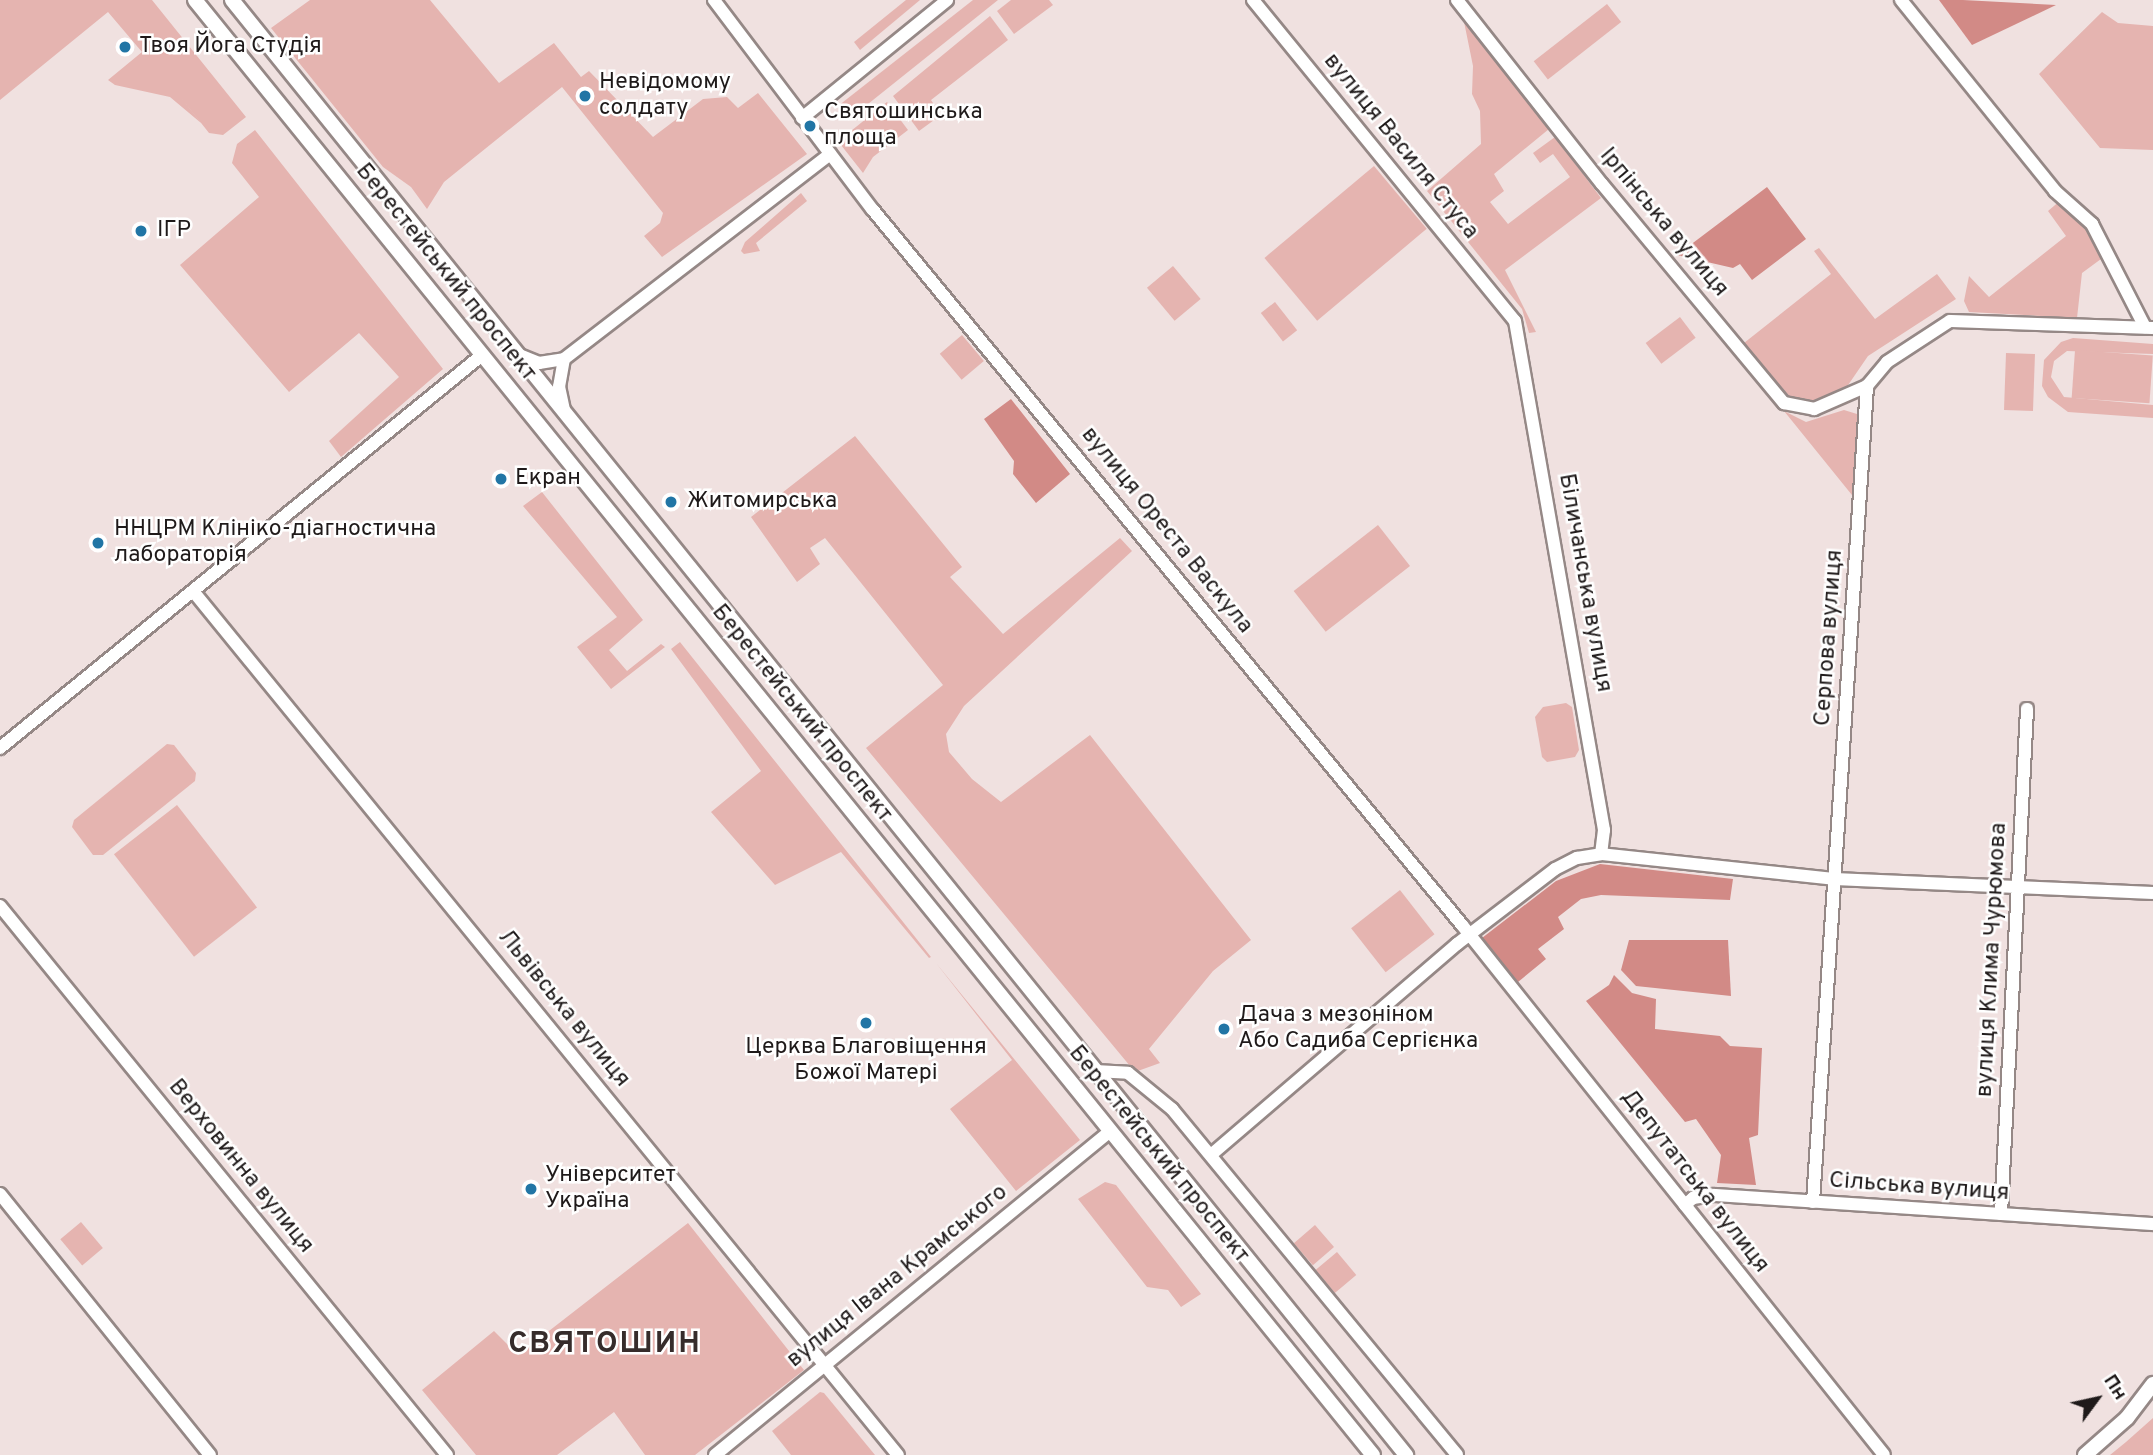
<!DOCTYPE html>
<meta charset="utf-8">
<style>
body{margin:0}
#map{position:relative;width:2153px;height:1455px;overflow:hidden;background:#f0e1e0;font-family:Overpass,sans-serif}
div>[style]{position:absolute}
.green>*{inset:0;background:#e5b4b0;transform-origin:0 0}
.forest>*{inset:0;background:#d28a86}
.roads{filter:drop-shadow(2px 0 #958886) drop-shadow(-2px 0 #958886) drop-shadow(0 2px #958886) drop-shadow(0 -2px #958886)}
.minor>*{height:12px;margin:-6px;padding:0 6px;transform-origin:6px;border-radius:6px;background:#fff}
.major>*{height:14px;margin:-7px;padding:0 7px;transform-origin:7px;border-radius:7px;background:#fff}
.dots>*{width:19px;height:19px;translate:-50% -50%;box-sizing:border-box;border:4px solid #fff;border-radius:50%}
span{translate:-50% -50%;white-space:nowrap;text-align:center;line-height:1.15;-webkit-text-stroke:5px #fff;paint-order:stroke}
.poi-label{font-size:23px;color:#1f1a1a}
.left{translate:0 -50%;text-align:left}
.street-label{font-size:23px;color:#1f1a1a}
.district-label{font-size:30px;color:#362c2b;font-weight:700;letter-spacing:2px}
.north{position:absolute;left:2062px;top:1364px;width:70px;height:70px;-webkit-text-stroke:5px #fff;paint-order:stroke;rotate:57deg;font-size:19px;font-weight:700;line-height:28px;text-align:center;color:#1f1a1a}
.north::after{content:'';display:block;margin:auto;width:24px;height:32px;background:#1f1a1a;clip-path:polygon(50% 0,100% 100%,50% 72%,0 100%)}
</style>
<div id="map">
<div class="green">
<div style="clip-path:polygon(0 0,152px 0,246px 117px,223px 135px,209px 133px,175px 90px,201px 123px,170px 97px,115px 85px,108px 80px,142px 52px,108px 12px,0 100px)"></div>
<div style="clip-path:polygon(310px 0,430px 0,499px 83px,554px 43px,581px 77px,589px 71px,653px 137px,703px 99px,727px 97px,738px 108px,758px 93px,807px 154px,662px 257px,644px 236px,660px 223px,663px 213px,562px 87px,444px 182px,427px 209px,411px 187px,383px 167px,271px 28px)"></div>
<div style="clip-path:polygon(906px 0,920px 0,860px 50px,854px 42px)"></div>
<div style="clip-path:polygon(973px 0,998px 0,848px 120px,838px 106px)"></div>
<div style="clip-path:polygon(1011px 0,1049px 0,1053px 5px,1014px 34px,997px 11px)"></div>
<div style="left:1607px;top:4px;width:23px;height:93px;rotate:52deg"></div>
<div style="clip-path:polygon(1461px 7px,1549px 129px,1494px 174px,1504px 191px,1490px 202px,1508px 224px,1570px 177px,1553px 154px,1540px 163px,1533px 153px,1555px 137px,1601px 198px,1505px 270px,1536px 332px,1529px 333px,1522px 309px,1427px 191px,1481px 144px,1480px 111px,1472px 94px,1473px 66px)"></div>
<div style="clip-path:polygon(2102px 12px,2118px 23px,2153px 26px,2153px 150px,2100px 148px,2039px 74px)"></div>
<div style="clip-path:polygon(990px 16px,1008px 40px,931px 100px,941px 115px,919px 131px,893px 96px)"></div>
<div style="clip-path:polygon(887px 102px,908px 130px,873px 157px,863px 173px,841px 145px,841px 139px)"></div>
<div style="clip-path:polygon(255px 130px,443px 369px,341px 457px,329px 441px,399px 377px,359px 333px,289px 392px,180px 265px,259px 197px,232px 163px,237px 144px)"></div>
<div style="left:1374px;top:166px;width:82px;height:143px;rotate:50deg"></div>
<div style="clip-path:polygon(801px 193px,807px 201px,756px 243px,760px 251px,744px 254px,741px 251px,745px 242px)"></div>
<div style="clip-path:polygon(2061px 200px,2084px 224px,2101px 259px,2082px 273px,2077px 318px,1969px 312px,1964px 301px,1969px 276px,1989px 297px,2066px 236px,2048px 211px)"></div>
<div style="clip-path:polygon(1819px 248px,1875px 319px,1937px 274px,1956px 299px,1868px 356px,1844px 391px,1819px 404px,1787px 399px,1744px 343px,1831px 274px,1814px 251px)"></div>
<div style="left:1173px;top:266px;width:43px;height:34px;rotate:50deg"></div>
<div style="left:1275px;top:302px;width:36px;height:18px;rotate:52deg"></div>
<div style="left:1680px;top:317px;width:26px;height:43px;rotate:53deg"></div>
<div style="left:962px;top:335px;width:34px;height:29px;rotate:50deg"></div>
<div style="clip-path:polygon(2073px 338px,2153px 344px,2153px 354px,2067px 351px,2054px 361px,2051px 377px,2064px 397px,2153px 405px,2153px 418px,2068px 412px,2048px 397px,2042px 386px,2044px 360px,2061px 342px)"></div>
<div style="left:2075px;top:350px;width:78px;height:48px;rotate:4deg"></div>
<div style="left:2006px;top:353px;width:29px;height:57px;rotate:2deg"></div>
<div style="clip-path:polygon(1844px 410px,1857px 414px,1859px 422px,1856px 500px,1784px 411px,1806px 422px)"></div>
<div style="clip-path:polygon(855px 436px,962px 567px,950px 577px,1003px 634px,1120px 538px,1132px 551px,964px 706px,946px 734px,949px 752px,972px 779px,1001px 802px,1090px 735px,1251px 940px,1213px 971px,1149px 1049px,1160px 1063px,1135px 1072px,866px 748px,943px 685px,825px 538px,810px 548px,820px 564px,797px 582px,751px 517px)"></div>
<div style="clip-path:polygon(542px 492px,643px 620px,609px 650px,627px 671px,661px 644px,665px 647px,611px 689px,577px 647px,617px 617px,523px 506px)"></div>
<div style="left:1378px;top:525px;width:52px;height:107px;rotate:52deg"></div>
<div style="clip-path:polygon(680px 642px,931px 957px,929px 958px,841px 852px,775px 885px,711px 812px,761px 771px,671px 649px)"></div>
<div style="clip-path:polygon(1566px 703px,1572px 707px,1579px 750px,1575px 757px,1547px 762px,1542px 757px,1535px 717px,1543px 707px)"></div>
<div style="clip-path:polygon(167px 744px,174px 745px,196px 773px,195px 781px,103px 855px,93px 855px,72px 827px,74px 820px)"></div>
<div style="left:177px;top:805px;width:130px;height:80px;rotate:52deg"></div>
<div style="left:1400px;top:890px;width:56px;height:62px;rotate:52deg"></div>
<div style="clip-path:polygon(936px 963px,1080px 1140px,1016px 1191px,950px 1109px,1012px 1060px)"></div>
<div style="clip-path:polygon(1105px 1182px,1116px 1185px,1201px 1294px,1181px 1307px,1168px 1290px,1147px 1287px,1078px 1199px)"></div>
<div style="left:81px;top:1222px;width:34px;height:27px;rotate:50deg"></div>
<div style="clip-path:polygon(688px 1223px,804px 1370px,695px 1455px,645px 1455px,614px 1412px,557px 1455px,476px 1455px,422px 1390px,494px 1331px,518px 1355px)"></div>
<div style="left:1315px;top:1225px;width:29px;height:28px;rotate:49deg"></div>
<div style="left:1337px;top:1252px;width:30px;height:28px;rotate:50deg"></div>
<div style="clip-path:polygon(820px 1392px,824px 1393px,875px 1455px,791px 1455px,772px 1431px)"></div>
<div style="clip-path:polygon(2153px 1418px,2153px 1455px,2110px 1455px,2126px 1442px)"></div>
</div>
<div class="forest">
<div style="clip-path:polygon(1939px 0,1963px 0,2056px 5px,1972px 45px)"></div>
<div style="clip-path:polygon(1767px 187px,1806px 239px,1752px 280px,1740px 264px,1733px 268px,1677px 255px)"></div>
<div style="clip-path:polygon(1011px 399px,1070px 474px,1036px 503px,1013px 474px,1014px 461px,984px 419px)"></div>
<div style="clip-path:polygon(1600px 864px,1733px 879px,1730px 900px,1601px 895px,1581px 899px,1558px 917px,1564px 929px,1538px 949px,1546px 959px,1518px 982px,1482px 938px,1556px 881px)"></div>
<div style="clip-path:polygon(1629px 940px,1728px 940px,1731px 996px,1636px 986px,1621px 970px)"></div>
<div style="clip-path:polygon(1614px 975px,1632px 993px,1656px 999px,1655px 1029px,1720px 1036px,1730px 1046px,1762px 1048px,1758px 1135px,1749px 1138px,1756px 1185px,1717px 1183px,1721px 1155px,1696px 1119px,1685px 1122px,1586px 1001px,1609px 985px)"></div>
</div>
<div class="roads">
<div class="minor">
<div style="left:714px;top:0;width:263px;rotate:52.9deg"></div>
<div style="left:873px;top:210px;width:926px;rotate:50.52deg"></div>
<div style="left:1462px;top:925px;width:677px;rotate:51.47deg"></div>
<div style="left:1253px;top:0;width:414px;rotate:50.8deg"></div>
<div style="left:1515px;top:321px;width:517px;rotate:80.08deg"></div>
<div style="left:1604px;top:830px;width:24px;rotate:97deg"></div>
<div style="left:1457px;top:0;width:234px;rotate:51.8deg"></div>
<div style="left:1602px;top:184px;width:285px;rotate:50.3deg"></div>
<div style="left:1784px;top:403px;width:31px;rotate:11deg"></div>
<div style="left:1814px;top:409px;width:58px;rotate:-23.5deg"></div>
<div style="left:1901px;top:0;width:245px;rotate:51.1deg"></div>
<div style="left:2055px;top:191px;width:50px;rotate:41.7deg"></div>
<div style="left:2092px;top:224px;width:116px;rotate:62.8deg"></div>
<div style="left:802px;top:118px;width:187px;rotate:-39.1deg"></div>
<div style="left:517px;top:354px;width:24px;rotate:22deg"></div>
<div style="left:539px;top:363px;width:25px;rotate:-9deg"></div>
<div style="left:564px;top:359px;width:336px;rotate:-37.6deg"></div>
<div style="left:564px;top:410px;width:24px;rotate:-102deg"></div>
<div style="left:559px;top:387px;width:28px;rotate:-80deg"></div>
<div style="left:193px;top:591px;width:1115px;rotate:50.79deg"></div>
<div style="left:0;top:748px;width:622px;rotate:-39.19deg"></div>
<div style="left:0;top:906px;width:708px;rotate:50.85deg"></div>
<div style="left:1095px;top:1071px;width:33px;rotate:3deg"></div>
<div style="left:1128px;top:1073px;width:57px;rotate:39.3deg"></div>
<div style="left:1172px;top:1109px;width:448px;rotate:50.5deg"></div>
<div style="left:1212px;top:1154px;width:323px;rotate:-40.6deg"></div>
<div style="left:1457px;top:944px;width:123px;rotate:-37.4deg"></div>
<div style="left:1555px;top:869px;width:25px;rotate:-27deg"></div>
<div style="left:1577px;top:858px;width:24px;rotate:-9deg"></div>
<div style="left:1601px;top:854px;width:235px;rotate:6.1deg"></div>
<div style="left:1835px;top:879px;width:318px;rotate:2.5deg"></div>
<div style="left:0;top:1194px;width:335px;rotate:51.2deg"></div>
<div style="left:1813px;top:1202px;width:818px;rotate:-86.21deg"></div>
<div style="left:1867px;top:386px;width:31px;rotate:-50deg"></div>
<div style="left:1887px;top:362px;width:75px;rotate:-33.1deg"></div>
<div style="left:1950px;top:321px;width:203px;rotate:2deg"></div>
<div style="left:1685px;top:1205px;width:11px;rotate:-41deg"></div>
<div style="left:1693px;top:1198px;width:21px;rotate:-8deg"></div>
<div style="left:1714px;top:1195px;width:440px;rotate:3.8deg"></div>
<div style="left:2001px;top:1214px;width:506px;rotate:-87.05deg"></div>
<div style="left:715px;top:1455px;width:509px;rotate:-39.34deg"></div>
</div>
<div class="major">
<div style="left:195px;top:0;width:1872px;rotate:51.01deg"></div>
<div style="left:232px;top:0;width:1870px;rotate:51.1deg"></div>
<div style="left:2085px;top:1455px;width:56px;rotate:-41.4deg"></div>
<div style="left:2127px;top:1418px;width:43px;rotate:-52.6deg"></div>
</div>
</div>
<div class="dots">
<div style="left:125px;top:47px;background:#2175a5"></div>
<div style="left:585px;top:96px;background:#2175a5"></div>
<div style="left:810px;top:126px;background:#2175a5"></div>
<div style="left:141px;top:231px;background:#2175a5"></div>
<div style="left:501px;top:479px;background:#2175a5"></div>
<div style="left:671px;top:502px;background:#2175a5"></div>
<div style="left:98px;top:543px;background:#2175a5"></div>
<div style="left:866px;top:1023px;background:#2175a5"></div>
<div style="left:1224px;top:1029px;background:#2175a5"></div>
<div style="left:531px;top:1189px;background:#2175a5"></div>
</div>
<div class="poi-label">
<span class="left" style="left:139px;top:47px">Твоя Йога Студiя</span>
<span class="left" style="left:599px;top:96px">Невідомому<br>солдату</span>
<span class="left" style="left:824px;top:126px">Святошинська<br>площа</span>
<span class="left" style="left:157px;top:231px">ІГР</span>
<span class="left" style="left:515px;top:479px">Екран</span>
<span class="left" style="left:687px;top:502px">Житомирська</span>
<span class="left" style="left:114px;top:543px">ННЦРМ Клініко-діагностична<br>лабораторія</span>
<span class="left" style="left:1238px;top:1029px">Дача з мезоніном<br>Або Садиба Сергієнка</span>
<span style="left:866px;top:1061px">Церква Благовіщення<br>Божої Матері</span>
<span class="left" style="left:545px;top:1189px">Університет<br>Україна</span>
</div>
<div class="street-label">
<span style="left:1400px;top:147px;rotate:51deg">вулиця Василя Стуса</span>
<span style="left:1663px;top:223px;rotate:50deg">Ірпінська вулиця</span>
<span style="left:445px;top:273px;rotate:51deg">Берестейський проспект</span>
<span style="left:1166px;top:531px;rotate:51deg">вулиця Ореста Васкула</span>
<span style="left:1584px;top:583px;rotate:80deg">Біличанська вулиця</span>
<span style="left:1830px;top:638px;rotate:-86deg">Серпова вулиця</span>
<span style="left:801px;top:714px;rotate:51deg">Берестейський проспект</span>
<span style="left:1993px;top:960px;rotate:-87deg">вулиця Клима Чурюмова</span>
<span style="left:563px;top:1009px;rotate:51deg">Львівська вулиця</span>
<span style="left:1158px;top:1155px;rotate:51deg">Берестейський проспект</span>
<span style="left:240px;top:1167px;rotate:51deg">Верховинна вулиця</span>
<span style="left:1694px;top:1182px;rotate:52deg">Депутатська вулиця</span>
<span style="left:1919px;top:1188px;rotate:4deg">Сільська вулиця</span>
<span style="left:898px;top:1277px;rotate:-39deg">вулиця Івана Крамського</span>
</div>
<div class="district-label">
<span style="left:605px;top:1345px">СВЯТОШИН</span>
</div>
<div class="north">Пн</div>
</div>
